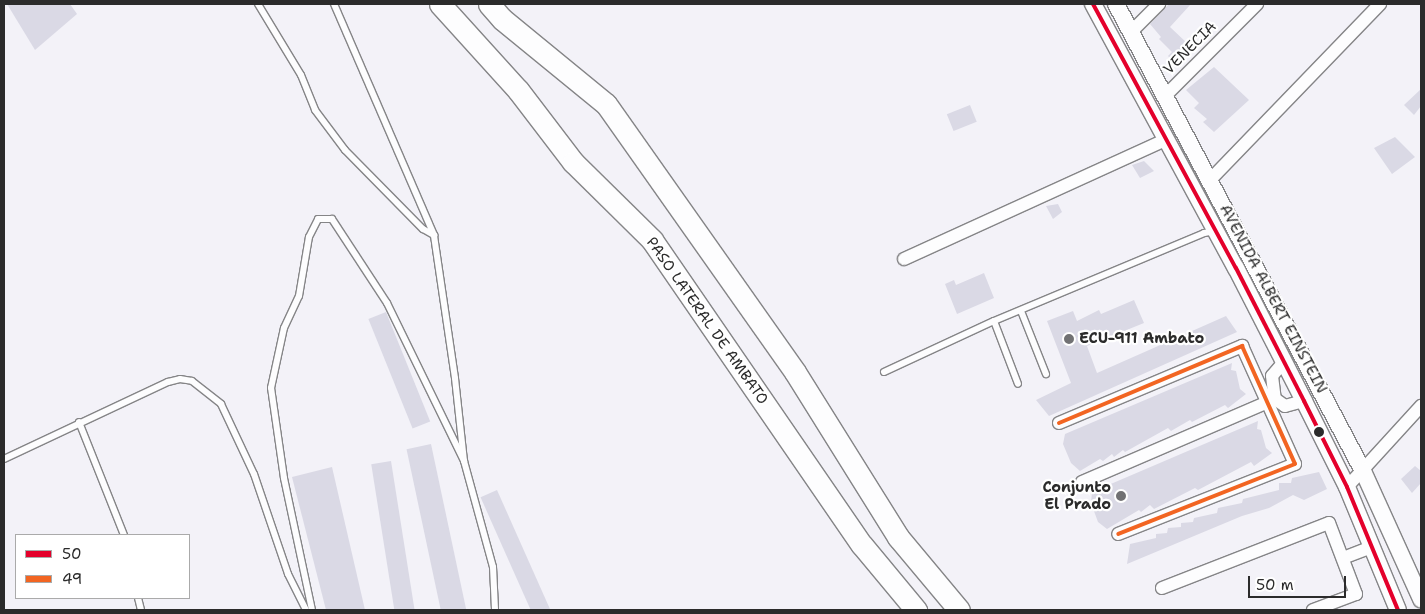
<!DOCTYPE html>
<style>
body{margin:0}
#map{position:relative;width:1425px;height:614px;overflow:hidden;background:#f3f2f8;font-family:"Shantell Sans",sans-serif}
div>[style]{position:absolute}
.building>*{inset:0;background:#dad9e5;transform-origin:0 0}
.roads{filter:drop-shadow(1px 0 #858587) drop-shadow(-1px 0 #858587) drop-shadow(0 1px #858587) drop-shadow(0 -1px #858587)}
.service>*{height:6px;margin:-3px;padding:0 3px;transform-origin:3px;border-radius:3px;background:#fdfdfe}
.minor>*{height:12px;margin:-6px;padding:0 6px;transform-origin:6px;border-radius:6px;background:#fdfdfe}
.tertiary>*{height:16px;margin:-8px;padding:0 8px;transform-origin:8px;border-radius:8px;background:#fdfdfe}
.trunk>*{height:21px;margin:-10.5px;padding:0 10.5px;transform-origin:10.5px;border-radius:10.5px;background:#fdfdfe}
.bus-1>*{height:4px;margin:-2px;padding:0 2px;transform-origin:2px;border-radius:2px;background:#e4002b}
.bus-2>*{height:4px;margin:-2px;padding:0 2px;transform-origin:2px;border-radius:2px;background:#f26522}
.dots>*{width:14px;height:14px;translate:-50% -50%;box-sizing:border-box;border:2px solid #fff;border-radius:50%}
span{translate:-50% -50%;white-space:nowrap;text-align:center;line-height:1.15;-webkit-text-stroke:4.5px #fff;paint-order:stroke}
.street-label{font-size:15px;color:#2b2b2b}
.poi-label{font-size:15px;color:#2b2b2b;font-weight:700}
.left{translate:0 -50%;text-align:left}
.right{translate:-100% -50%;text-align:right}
.frame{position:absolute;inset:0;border:5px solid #2b2b2b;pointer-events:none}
.legend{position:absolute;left:15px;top:534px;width:175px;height:65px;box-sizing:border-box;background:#fff;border:1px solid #aaa;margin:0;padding:6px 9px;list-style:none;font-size:15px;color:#2b2b2b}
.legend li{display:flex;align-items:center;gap:10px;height:25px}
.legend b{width:25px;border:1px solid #aaa}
.scale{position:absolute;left:1248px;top:576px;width:98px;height:22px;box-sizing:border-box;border:2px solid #2b2b2b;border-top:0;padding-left:6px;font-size:15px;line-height:18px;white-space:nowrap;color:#2b2b2b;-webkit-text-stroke:4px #fff;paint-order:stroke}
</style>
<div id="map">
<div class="building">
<div style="clip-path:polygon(7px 4px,70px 4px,77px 14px,35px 50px)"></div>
<div style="clip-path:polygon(1169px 4px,1191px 4px,1170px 27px,1188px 44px,1190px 53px,1178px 66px,1168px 56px,1172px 52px,1159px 39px,1161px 37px,1150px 24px)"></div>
<div style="clip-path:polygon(1214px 67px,1249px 100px,1214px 132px,1203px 122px,1207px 119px,1194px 108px,1199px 103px,1186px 90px)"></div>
<div style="clip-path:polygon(1421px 89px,1421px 106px,1414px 115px,1404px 105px)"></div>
<div style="left:970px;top:105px;width:18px;height:25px;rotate:68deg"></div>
<div style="clip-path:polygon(1395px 137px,1415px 157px,1392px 174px,1374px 148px)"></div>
<div style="clip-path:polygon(1144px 161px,1154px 171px,1140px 178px,1132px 165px)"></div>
<div style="clip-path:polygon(1058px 204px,1062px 212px,1053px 219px,1046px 206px)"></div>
<div style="clip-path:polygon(984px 273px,994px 298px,957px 314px,945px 284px,954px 280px,956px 285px)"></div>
<div style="clip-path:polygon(1134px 300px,1144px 323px,1087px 346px,1097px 373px,1226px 316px,1237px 332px,1049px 416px,1036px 400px,1071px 383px,1047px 321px,1073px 311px,1077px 321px,1099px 310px,1101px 314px)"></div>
<div style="left:386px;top:312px;width:118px;height:19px;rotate:68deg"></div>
<div style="clip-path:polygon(1232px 363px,1231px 370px,1236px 371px,1240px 389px,1246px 394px,1228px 408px,1225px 405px,1192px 422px,1190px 420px,1171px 431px,1168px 428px,1125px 452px,1123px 450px,1114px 457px,1112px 454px,1103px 461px,1100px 459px,1080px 471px,1071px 463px,1063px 444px,1065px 434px)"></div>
<div style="clip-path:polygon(1258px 421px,1257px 429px,1261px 430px,1266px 448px,1272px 453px,1254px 466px,1251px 462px,1198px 490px,1195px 488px,1154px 509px,1150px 505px,1141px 512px,1139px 510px,1107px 529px,1098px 522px,1091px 503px,1092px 492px)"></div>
<div style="left:431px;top:444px;width:170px;height:25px;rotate:78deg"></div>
<div style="left:391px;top:461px;width:151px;height:20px;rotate:81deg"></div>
<div style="clip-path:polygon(1415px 466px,1421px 471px,1421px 483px,1412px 493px,1401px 479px)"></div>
<div style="clip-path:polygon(332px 467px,365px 610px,326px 610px,292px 477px)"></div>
<div style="clip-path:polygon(1319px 472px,1327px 489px,1304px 500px,1293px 495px,1269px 508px,1242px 516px,1127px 564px,1130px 544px,1156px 538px,1156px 534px,1167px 533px,1168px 528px,1181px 527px,1181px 523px,1193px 522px,1194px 518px,1217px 513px,1218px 508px,1242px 503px,1243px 499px,1279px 490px,1279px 483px,1291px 483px,1292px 478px)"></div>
<div style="left:497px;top:490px;width:131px;height:18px;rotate:66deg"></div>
</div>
<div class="roads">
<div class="service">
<div style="left:258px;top:4px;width:83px;rotate:58.8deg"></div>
<div style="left:301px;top:75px;width:38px;rotate:68deg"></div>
<div style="left:315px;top:110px;width:50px;rotate:53.1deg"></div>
<div style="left:345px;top:150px;width:111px;rotate:45.4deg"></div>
<div style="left:423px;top:229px;width:13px;rotate:29deg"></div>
<div style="left:1021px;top:311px;width:68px;rotate:68.4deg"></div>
<div style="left:994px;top:321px;width:67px;rotate:69.1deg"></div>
<div style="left:884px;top:372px;width:121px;rotate:-24.9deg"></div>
<div style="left:994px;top:321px;width:228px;rotate:-22.7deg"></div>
<div style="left:1204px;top:233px;width:12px;rotate:-9deg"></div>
<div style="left:79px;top:422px;width:122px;rotate:68.3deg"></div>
<div style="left:4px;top:459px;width:181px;rotate:-25.2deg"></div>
<div style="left:168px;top:382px;width:12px;rotate:-14deg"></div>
<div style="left:180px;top:379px;width:12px;rotate:9deg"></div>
<div style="left:192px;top:381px;width:37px;rotate:38deg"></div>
<div style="left:221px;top:404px;width:77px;rotate:64.8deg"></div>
<div style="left:254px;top:474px;width:106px;rotate:71.2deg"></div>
<div style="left:288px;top:574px;width:40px;rotate:63.4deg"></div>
<div style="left:464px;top:461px;width:110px;rotate:74.7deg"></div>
<div style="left:493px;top:567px;width:43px;rotate:87.3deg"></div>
<div style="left:138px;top:598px;width:12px;rotate:76deg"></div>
<div style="left:312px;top:610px;width:135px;rotate:-102deg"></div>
<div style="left:284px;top:478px;width:91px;rotate:-98.2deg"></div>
<div style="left:271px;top:388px;width:61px;rotate:-77.8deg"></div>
<div style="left:284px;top:328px;width:35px;rotate:-65deg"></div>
<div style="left:299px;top:296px;width:60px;rotate:-80.4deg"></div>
<div style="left:309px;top:237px;width:20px;rotate:-63deg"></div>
<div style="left:318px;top:219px;width:14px"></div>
<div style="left:332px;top:219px;width:100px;rotate:56.8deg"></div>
<div style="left:387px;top:303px;width:176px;rotate:64deg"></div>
<div style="left:464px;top:461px;width:83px;rotate:-96.2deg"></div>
<div style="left:455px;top:378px;width:145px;rotate:-98.4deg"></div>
<div style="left:434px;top:235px;width:252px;rotate:-113.4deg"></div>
</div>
<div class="minor">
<div style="left:1131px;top:32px;width:40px;rotate:-45deg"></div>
<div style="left:1166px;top:95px;width:129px;rotate:-45deg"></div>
<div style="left:1210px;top:180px;width:245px;rotate:-46deg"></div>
<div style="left:904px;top:259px;width:287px;rotate:-24.5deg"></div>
<div style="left:1284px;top:362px;width:18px;rotate:131deg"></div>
<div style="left:1272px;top:376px;width:23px;rotate:83deg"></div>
<div style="left:1275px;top:399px;width:12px;rotate:35deg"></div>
<div style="left:1285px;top:406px;width:20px;rotate:-15deg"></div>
<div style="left:1059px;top:423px;width:199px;rotate:-22.8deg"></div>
<div style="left:1242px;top:346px;width:129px;rotate:65.8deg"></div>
<div style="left:1295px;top:464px;width:190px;rotate:158.4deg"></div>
<div style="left:1082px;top:482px;width:210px;rotate:-23.3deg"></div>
<div style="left:1347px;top:487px;width:110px;rotate:-47.6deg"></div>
<div style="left:1343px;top:558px;width:31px;rotate:-21deg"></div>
<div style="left:1162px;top:588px;width:179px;rotate:-21.3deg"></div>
<div style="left:1329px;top:523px;width:76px;rotate:69.2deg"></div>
<div style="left:1356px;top:594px;width:46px;rotate:159.6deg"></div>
</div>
<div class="tertiary">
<div style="left:1093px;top:4px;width:300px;rotate:61.6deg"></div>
<div style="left:1236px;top:268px;width:149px;rotate:62.9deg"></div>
<div style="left:1304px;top:401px;width:96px;rotate:63.4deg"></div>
<div style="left:1347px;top:487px;width:133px;rotate:67.5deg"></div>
<div style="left:1116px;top:4px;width:528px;rotate:62.13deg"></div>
<div style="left:1363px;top:471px;width:141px;rotate:65.6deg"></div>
</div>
<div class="trunk">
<div style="left:440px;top:4px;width:116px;rotate:47.8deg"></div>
<div style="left:518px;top:90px;width:91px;rotate:52.6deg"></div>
<div style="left:573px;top:162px;width:111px;rotate:44.6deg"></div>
<div style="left:652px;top:240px;width:370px;rotate:55.5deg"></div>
<div style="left:862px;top:545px;width:85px;rotate:50.3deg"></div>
<div style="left:489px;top:4px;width:20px;rotate:49deg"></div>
<div style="left:502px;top:19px;width:134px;rotate:39.3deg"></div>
<div style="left:606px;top:104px;width:328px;rotate:54.8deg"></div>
<div style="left:795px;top:372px;width:195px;rotate:58deg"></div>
<div style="left:898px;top:537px;width:95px;rotate:50.1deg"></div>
</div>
</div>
<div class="bus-1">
<div style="left:1093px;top:4px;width:300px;rotate:61.6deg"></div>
<div style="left:1236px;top:268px;width:149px;rotate:62.9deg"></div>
<div style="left:1304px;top:401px;width:96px;rotate:63.4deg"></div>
<div style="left:1347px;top:487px;width:133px;rotate:67.5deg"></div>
</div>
<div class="bus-2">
<div style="left:1059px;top:423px;width:199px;rotate:-22.8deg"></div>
<div style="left:1242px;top:346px;width:129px;rotate:65.8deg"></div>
<div style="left:1295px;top:464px;width:190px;rotate:158.4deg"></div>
</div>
<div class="dots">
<div style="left:1069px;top:339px;background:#717173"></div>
<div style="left:1319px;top:432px;background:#2b2b2b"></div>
<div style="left:1121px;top:496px;background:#717173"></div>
</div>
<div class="street-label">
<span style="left:1190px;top:48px;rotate:-45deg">VENECIA</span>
<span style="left:1273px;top:299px;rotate:62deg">AVENIDA ALBERT EINSTEIN</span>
<span style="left:707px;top:321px;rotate:55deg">PASO LATERAL DE AMBATO</span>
</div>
<div class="poi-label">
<span class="left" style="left:1079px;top:339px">ECU-911 Ambato</span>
<span class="right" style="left:1111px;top:496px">Conjunto<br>El Prado</span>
</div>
<div class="frame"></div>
<ul class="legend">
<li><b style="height:6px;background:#e4002b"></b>50</li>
<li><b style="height:6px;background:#f26522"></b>49</li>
</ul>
<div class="scale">50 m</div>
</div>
